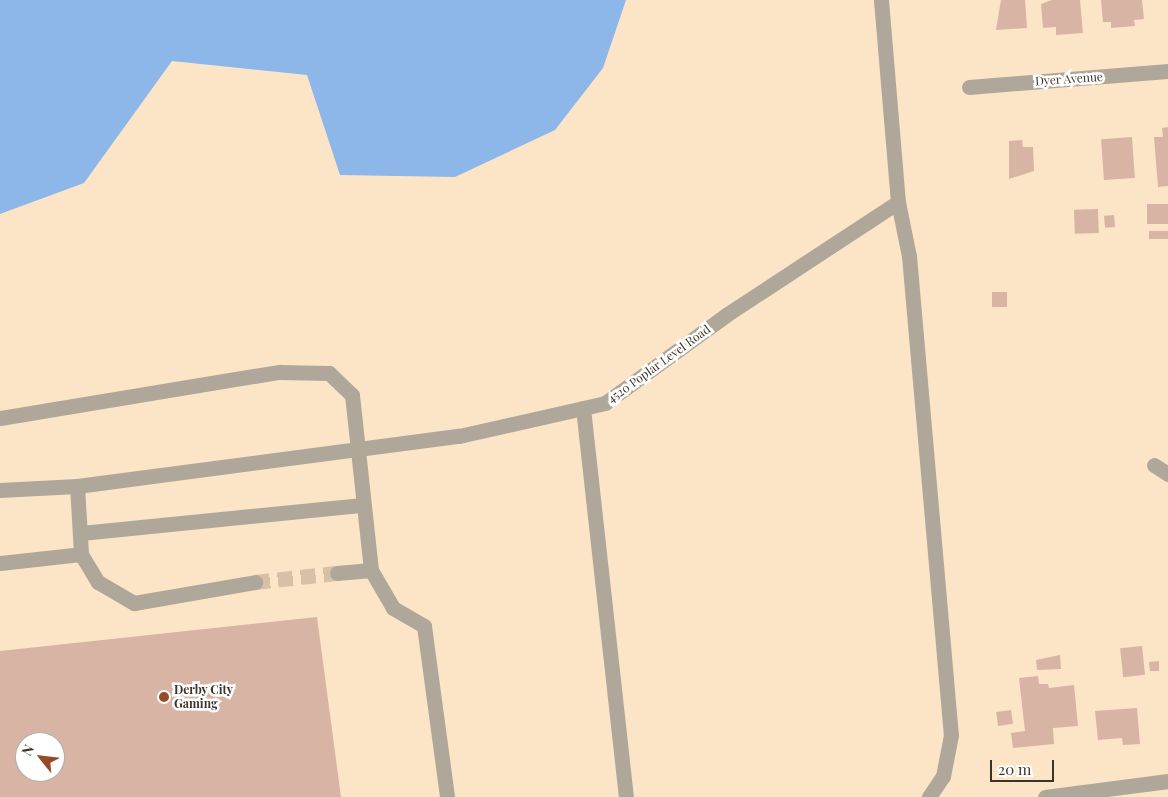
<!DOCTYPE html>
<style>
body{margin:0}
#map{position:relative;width:1168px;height:797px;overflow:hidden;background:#fce5c6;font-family:"Playfair Display",serif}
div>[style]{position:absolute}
.water>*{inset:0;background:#8db6e9}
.building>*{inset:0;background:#d8b4a4;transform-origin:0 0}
.minor-tunnel>*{height:15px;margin-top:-7.5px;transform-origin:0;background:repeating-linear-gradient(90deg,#d6c1a6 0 15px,transparent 0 23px)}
.minor>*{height:15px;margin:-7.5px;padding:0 7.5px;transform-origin:7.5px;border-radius:7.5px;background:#afa89a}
.dots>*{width:14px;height:14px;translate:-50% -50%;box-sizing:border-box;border:2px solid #fff;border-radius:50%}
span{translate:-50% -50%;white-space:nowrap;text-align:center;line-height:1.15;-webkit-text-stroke:5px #fff;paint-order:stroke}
.street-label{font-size:12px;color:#3c3327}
.poi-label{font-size:12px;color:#3c3327;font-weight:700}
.left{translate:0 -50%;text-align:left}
.north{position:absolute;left:15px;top:732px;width:50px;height:50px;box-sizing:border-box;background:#fff;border:1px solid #b1ada9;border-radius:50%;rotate:299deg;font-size:14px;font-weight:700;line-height:20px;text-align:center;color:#3c3327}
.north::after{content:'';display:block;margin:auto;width:18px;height:22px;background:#934b28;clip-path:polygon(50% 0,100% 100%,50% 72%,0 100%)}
.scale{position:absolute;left:990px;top:760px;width:64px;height:22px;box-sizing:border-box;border:2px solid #3c3327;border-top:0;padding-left:6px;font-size:15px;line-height:18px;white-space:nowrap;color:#3c3327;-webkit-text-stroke:4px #fff;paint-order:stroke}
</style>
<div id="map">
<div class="water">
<div style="clip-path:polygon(0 0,626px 0,603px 68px,555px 130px,455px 177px,340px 175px,307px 75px,172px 61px,84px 183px,0 214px)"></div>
</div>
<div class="building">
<div style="clip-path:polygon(1001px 0,1025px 0,1027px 28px,996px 30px)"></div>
<div style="clip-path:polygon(1052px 0,1080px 0,1083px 33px,1056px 35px,1056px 27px,1043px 28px,1041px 4px)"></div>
<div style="clip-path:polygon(1101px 0,1142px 0,1144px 19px,1134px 20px,1135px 26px,1111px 28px,1111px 22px,1103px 22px)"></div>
<div style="clip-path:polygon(1168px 127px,1168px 186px,1158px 187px,1154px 137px,1163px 137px,1162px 128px)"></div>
<div style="left:1132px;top:137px;width:41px;height:31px;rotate:86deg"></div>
<div style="clip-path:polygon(1022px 140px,1023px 147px,1033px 147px,1034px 171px,1009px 179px,1009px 141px)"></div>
<div style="left:1168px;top:204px;width:20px;height:21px;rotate:90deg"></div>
<div style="left:1098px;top:209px;width:24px;height:24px;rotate:88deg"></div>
<div style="left:1114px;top:215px;width:12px;height:10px;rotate:85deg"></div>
<div style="left:1149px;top:231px;width:19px;height:8px"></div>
<div style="left:992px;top:292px;width:15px;height:15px"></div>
<div style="clip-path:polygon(evenodd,317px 617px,341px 797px,0 797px,0 651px,317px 617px,25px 742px,55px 742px,55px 772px,25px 772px,25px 742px)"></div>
<div style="left:1142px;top:646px;width:29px;height:22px;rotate:84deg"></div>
<div style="clip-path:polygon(1060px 655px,1061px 669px,1037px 670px,1036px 660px)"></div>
<div style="clip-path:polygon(1159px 661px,1159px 671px,1150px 671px,1149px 662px)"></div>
<div style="clip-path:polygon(1038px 676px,1039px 684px,1048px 684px,1049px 688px,1074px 685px,1078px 726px,1053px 728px,1054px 744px,1013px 748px,1011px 733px,1025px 731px,1019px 678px)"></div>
<div style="clip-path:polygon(1137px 708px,1140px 744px,1123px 745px,1122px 738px,1098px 740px,1095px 711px)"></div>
<div style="left:1011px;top:710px;width:14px;height:15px;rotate:82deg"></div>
</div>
<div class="minor-tunnel">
<div style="left:255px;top:582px;width:82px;rotate:-6.3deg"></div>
</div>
<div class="minor">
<div style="left:881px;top:0;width:203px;rotate:85.2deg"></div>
<div style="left:898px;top:202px;width:55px;rotate:78.5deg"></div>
<div style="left:909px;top:256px;width:481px;rotate:85deg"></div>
<div style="left:951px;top:735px;width:42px;rotate:101deg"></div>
<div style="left:943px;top:776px;width:25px;rotate:124deg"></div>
<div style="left:969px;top:87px;width:200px;rotate:-4.6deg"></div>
<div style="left:583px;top:408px;width:391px;rotate:83.7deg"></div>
<div style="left:0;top:418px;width:283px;rotate:-9.4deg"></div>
<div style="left:279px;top:372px;width:50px;rotate:1.1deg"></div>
<div style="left:329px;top:373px;width:32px;rotate:44deg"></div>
<div style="left:352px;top:395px;width:176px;rotate:83.8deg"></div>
<div style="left:371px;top:570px;width:44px;rotate:59.9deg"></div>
<div style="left:393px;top:608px;width:36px;rotate:30deg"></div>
<div style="left:424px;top:626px;width:173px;rotate:82.3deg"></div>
<div style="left:1154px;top:465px;width:17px;rotate:33deg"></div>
<div style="left:77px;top:486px;width:385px;rotate:-7.5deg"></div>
<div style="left:459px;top:436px;width:150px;rotate:-12.7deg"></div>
<div style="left:605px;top:403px;width:150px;rotate:-36deg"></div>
<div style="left:726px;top:315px;width:206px;rotate:-33.3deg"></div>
<div style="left:0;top:490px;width:77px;rotate:-3deg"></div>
<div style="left:77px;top:486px;width:68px;rotate:86.6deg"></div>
<div style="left:81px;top:554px;width:33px;rotate:59deg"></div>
<div style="left:98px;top:582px;width:42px;rotate:30.3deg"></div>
<div style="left:134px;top:603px;width:123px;rotate:-9.8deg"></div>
<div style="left:81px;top:533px;width:283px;rotate:-5.7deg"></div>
<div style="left:0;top:563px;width:81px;rotate:-6.3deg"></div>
<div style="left:337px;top:573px;width:34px;rotate:-5deg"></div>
<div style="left:1045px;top:797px;width:124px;rotate:-7.4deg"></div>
</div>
<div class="dots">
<div style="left:164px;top:697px;background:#934b28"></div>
</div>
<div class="street-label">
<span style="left:1069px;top:79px;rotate:-4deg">Dyer Avenue</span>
<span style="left:659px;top:364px;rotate:-36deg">4520 Poplar Level Road</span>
</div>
<div class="poi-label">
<span class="left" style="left:174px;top:697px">Derby City<br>Gaming</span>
</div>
<div class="north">N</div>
<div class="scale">20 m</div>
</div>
